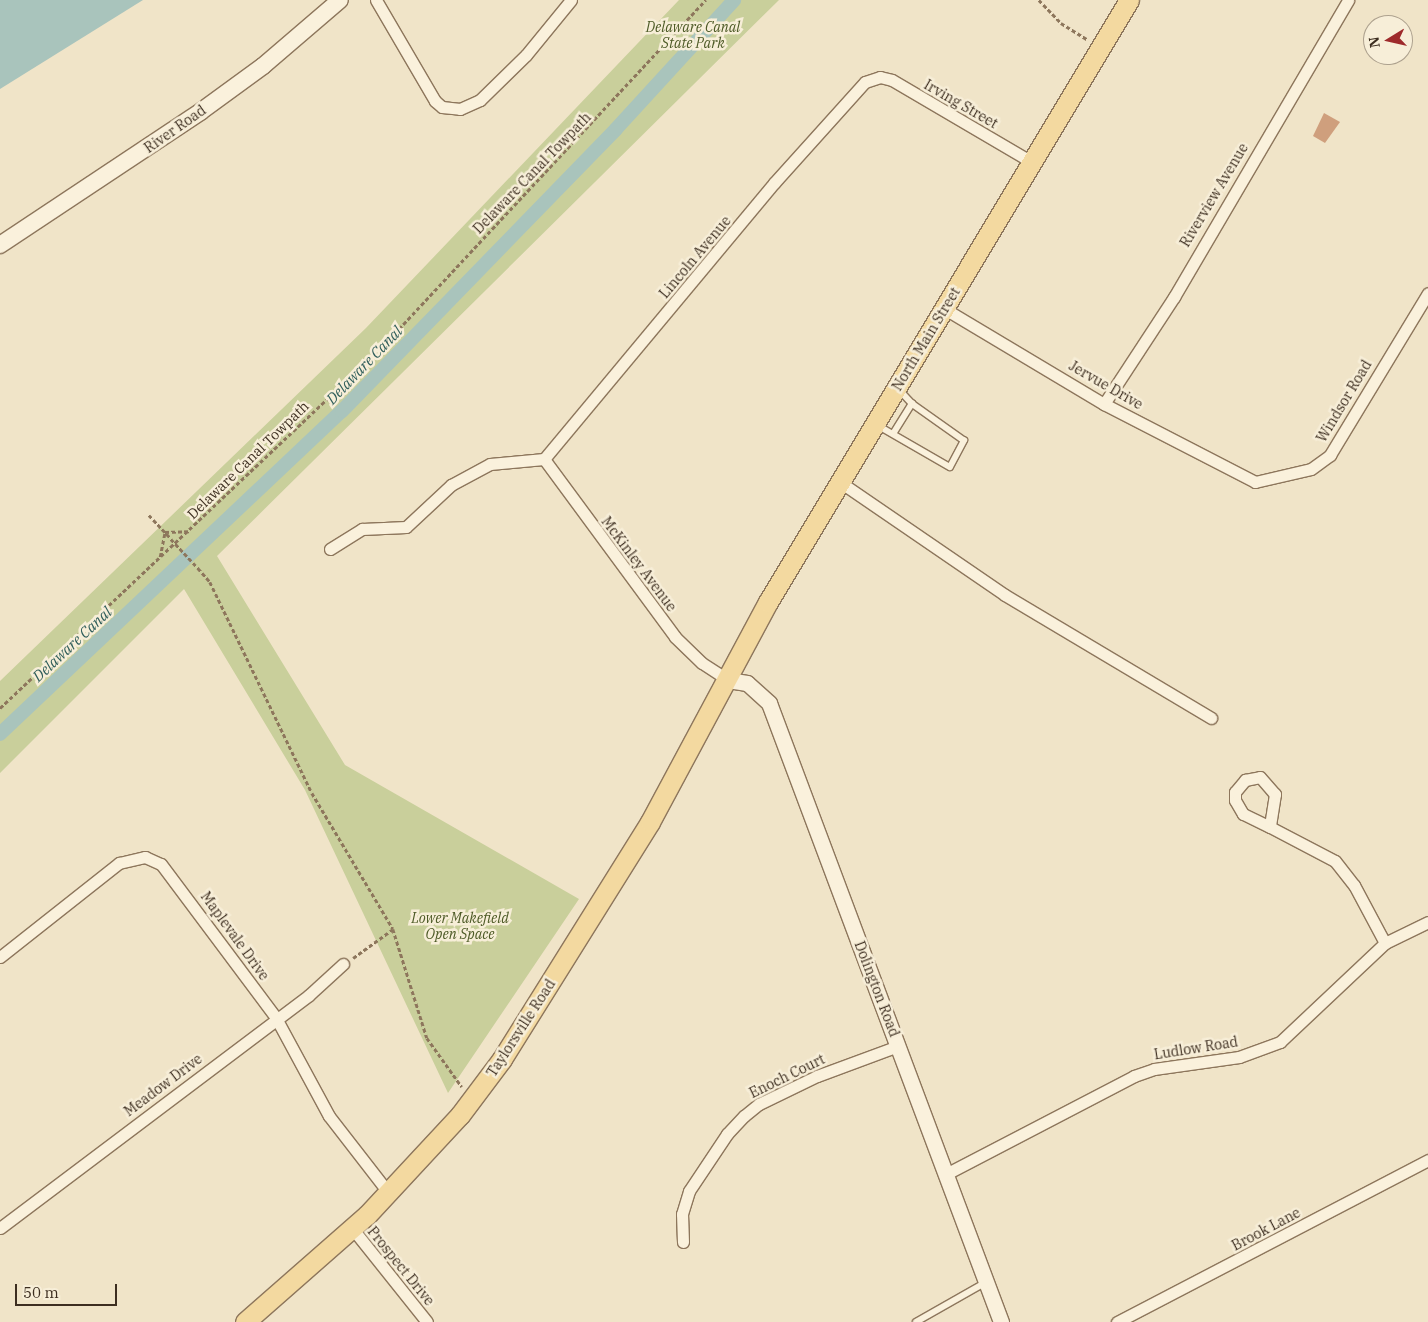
<!DOCTYPE html>
<style>
body{margin:0}
#map{position:relative;width:1428px;height:1322px;overflow:hidden;background:#f0e4c8;font-family:"IBM Plex Serif",serif}
div>[style]{position:absolute}
.green>*{inset:0;background:#c9cf9b}
.water>*{inset:0;background:#a9c4bc}
.canal>*{height:14px;margin:-7px;padding:0 7px;transform-origin:7px;border-radius:7px;background:#a9c4bc}
.building>*{inset:0;background:#cf9f7d}
.path>*{height:2.5px;margin-top:-1.25px;transform-origin:0;background:repeating-linear-gradient(90deg,#8d765c 0 4px,transparent 0 6.5px)}
.roads{filter:drop-shadow(1px 0 #8d765c) drop-shadow(-1px 0 #8d765c) drop-shadow(0 1px #8d765c) drop-shadow(0 -1px #8d765c)}
.service>*{height:5.5px;margin:-2.75px;padding:0 2.75px;transform-origin:2.75px;border-radius:2.75px;background:#faf1dc}
.minor>*{height:11px;margin:-5.5px;padding:0 5.5px;transform-origin:5.5px;border-radius:5.5px;background:#faf1dc}
.tertiary>*{height:15px;margin:-7.5px;padding:0 7.5px;transform-origin:7.5px;border-radius:7.5px;background:#faf1dc}
.secondary>*{height:16px;margin:-8px;padding:0 8px;transform-origin:8px;border-radius:8px;background:#faf1dc}
.primary>*{height:19px;margin:-9.5px;padding:0 9.5px;transform-origin:9.5px;border-radius:9.5px;background:#f3d9a0}
.path-bridge>*{height:2.5px;margin-top:-1.25px;transform-origin:0;background:repeating-linear-gradient(90deg,#8d765c 0 4px,transparent 0 6.5px)}
span{translate:-50% -50%;white-space:nowrap;text-align:center;line-height:1.15;-webkit-text-stroke:5px #f7eed8;paint-order:stroke}
.park-label{font-size:14px;color:#4d5a26;font-style:italic}
.street-label{font-size:14px;color:#3d2e20}
.water-label{font-size:15px;color:#2f5d5a;font-style:italic}
.north{position:absolute;left:1363px;top:15px;width:50px;height:50px;box-sizing:border-box;background:#f7eed8;border:1px solid #ada18e;border-radius:50%;rotate:261deg;font-size:14px;font-weight:700;line-height:20px;text-align:center;color:#3d2e20}
.north::after{content:'';display:block;margin:auto;width:18px;height:22px;background:#9e2a2b;clip-path:polygon(50% 0,100% 100%,50% 72%,0 100%)}
.scale{position:absolute;left:15px;top:1284px;width:102px;height:22px;box-sizing:border-box;border:2px solid #3d2e20;border-top:0;padding-left:6px;font-size:15px;line-height:18px;white-space:nowrap;color:#3d2e20;-webkit-text-stroke:4px #f7eed8;paint-order:stroke}
</style>
<div id="map">
<div class="green">
<div style="clip-path:polygon(679px 0,779px 0,217px 556px,345px 765px,579px 899px,448px 1093px,305px 790px,184px 589px,0 773px,0 681px,366px 328px)"></div>
</div>
<div class="water">
<div style="clip-path:polygon(0 0,143px 0,0 89px)"></div>
</div>
<div class="canal">
<div style="left:0;top:734px;width:470px;rotate:-43.4deg"></div>
<div style="left:342px;top:411px;width:393px;rotate:-45.8deg"></div>
<div style="left:616px;top:129px;width:175px;rotate:-47.5deg"></div>
</div>
<div class="building">
<div style="clip-path:polygon(1324px 113px,1340px 122px,1325px 143px,1313px 136px)"></div>
</div>
<div class="path">
<div style="left:1039px;top:0;width:32px;rotate:46deg"></div>
<div style="left:1061px;top:23px;width:31px;rotate:32deg"></div>
<div style="left:149px;top:515px;width:33px;rotate:47deg"></div>
<div style="left:160px;top:557px;width:25px;rotate:-79deg"></div>
<div style="left:165px;top:532px;width:24px;rotate:-2deg"></div>
<div style="left:198px;top:568px;width:18px;rotate:49deg"></div>
<div style="left:210px;top:582px;width:234px;rotate:64.2deg"></div>
<div style="left:312px;top:793px;width:158px;rotate:59.2deg"></div>
<div style="left:393px;top:929px;width:114px;rotate:72.7deg"></div>
<div style="left:427px;top:1038px;width:60px;rotate:54.5deg"></div>
<div style="left:0;top:708px;width:524px;rotate:-43.38deg"></div>
<div style="left:381px;top:348px;width:476px;rotate:-47deg"></div>
<div style="left:353px;top:958px;width:49px;rotate:-35.9deg"></div>
</div>
<div class="roads">
<div class="service">
<div style="left:877px;top:425px;width:84px;rotate:29.9deg"></div>
<div style="left:950px;top:467px;width:30px;rotate:-62deg"></div>
<div style="left:964px;top:441px;width:64px;rotate:-144.6deg"></div>
<div style="left:912px;top:404px;width:21px;rotate:-133deg"></div>
<div style="left:893px;top:434px;width:36px;rotate:-58deg"></div>
<div style="left:916px;top:1322px;width:79px;rotate:-29.5deg"></div>
</div>
<div class="minor">
<div style="left:376px;top:0;width:117px;rotate:59.7deg"></div>
<div style="left:435px;top:101px;width:9px;rotate:41deg"></div>
<div style="left:442px;top:107px;width:18px;rotate:6deg"></div>
<div style="left:460px;top:109px;width:22px;rotate:-24deg"></div>
<div style="left:480px;top:100px;width:64px;rotate:-44.4deg"></div>
<div style="left:526px;top:55px;width:71px;rotate:-50.7deg"></div>
<div style="left:945px;top:309px;width:185px;rotate:30.9deg"></div>
<div style="left:1104px;top:404px;width:170px;rotate:27.3deg"></div>
<div style="left:1255px;top:482px;width:57px;rotate:-13.1deg"></div>
<div style="left:1311px;top:469px;width:24px;rotate:-36deg"></div>
<div style="left:1330px;top:455px;width:189px;rotate:-58.8deg"></div>
<div style="left:1104px;top:404px;width:128px;rotate:-56.8deg"></div>
<div style="left:1174px;top:297px;width:344px;rotate:-59.6deg"></div>
<div style="left:544px;top:459px;width:359px;rotate:-50.2deg"></div>
<div style="left:774px;top:183px;width:136px;rotate:-48deg"></div>
<div style="left:865px;top:82px;width:16px;rotate:-18deg"></div>
<div style="left:880px;top:77px;width:12px;rotate:14deg"></div>
<div style="left:892px;top:80px;width:162px;rotate:30.4deg"></div>
<div style="left:544px;top:459px;width:221px;rotate:53.6deg"></div>
<div style="left:675px;top:637px;width:37px;rotate:44deg"></div>
<div style="left:702px;top:663px;width:31px;rotate:33deg"></div>
<div style="left:840px;top:482px;width:200px;rotate:34.4deg"></div>
<div style="left:1005px;top:595px;width:240px;rotate:30.8deg"></div>
<div style="left:330px;top:549px;width:38px;rotate:-32deg"></div>
<div style="left:362px;top:529px;width:44px;rotate:-2.6deg"></div>
<div style="left:406px;top:527px;width:62px;rotate:-43deg"></div>
<div style="left:451px;top:485px;width:44px;rotate:-28.3deg"></div>
<div style="left:490px;top:464px;width:54px;rotate:-5.3deg"></div>
<div style="left:1260px;top:777px;width:23px;rotate:49deg"></div>
<div style="left:1275px;top:794px;width:33px;rotate:99deg"></div>
<div style="left:1270px;top:827px;width:30px;rotate:-154deg"></div>
<div style="left:1243px;top:814px;width:16px;rotate:-120deg"></div>
<div style="left:1235px;top:800px;width:8px;rotate:-90deg"></div>
<div style="left:1235px;top:792px;width:16px;rotate:-50deg"></div>
<div style="left:1245px;top:780px;width:15px;rotate:-11deg"></div>
<div style="left:1270px;top:827px;width:73px;rotate:27.6deg"></div>
<div style="left:1335px;top:861px;width:31px;rotate:52deg"></div>
<div style="left:1354px;top:885px;width:66px;rotate:61.9deg"></div>
<div style="left:0;top:957px;width:152px;rotate:-38.3deg"></div>
<div style="left:119px;top:863px;width:27px;rotate:-13deg"></div>
<div style="left:145px;top:857px;width:17px;rotate:24deg"></div>
<div style="left:161px;top:864px;width:192px;rotate:53.2deg"></div>
<div style="left:276px;top:1018px;width:111px;rotate:61.6deg"></div>
<div style="left:329px;top:1116px;width:96px;rotate:52.2deg"></div>
<div style="left:946px;top:1174px;width:212px;rotate:-27.5deg"></div>
<div style="left:1134px;top:1076px;width:21px;rotate:-19deg"></div>
<div style="left:1154px;top:1069px;width:86px;rotate:-8deg"></div>
<div style="left:1239px;top:1057px;width:44px;rotate:-20.1deg"></div>
<div style="left:1280px;top:1042px;width:144px;rotate:-43.3deg"></div>
<div style="left:1385px;top:943px;width:48px;rotate:-26deg"></div>
<div style="left:0;top:1228px;width:387px;rotate:-37deg"></div>
<div style="left:309px;top:995px;width:46px;rotate:-42.4deg"></div>
<div style="left:352px;top:1228px;width:120px;rotate:51.4deg"></div>
<div style="left:683px;top:1242px;width:28px;rotate:-92deg"></div>
<div style="left:682px;top:1214px;width:24px;rotate:-73deg"></div>
<div style="left:689px;top:1191px;width:69px;rotate:-56.3deg"></div>
<div style="left:727px;top:1134px;width:25px;rotate:-47deg"></div>
<div style="left:744px;top:1116px;width:19px;rotate:-39deg"></div>
<div style="left:759px;top:1104px;width:64px;rotate:-25.8deg"></div>
<div style="left:817px;top:1076px;width:86px;rotate:-20.3deg"></div>
<div style="left:1117px;top:1322px;width:351px;rotate:-27.5deg"></div>
</div>
<div class="tertiary">
<div style="left:728px;top:680px;width:19px;rotate:9deg"></div>
<div style="left:747px;top:683px;width:30px;rotate:42deg"></div>
<div style="left:769px;top:703px;width:661px;rotate:69.45deg"></div>
</div>
<div class="secondary">
<div style="left:0;top:245px;width:240px;rotate:-33.6deg"></div>
<div style="left:200px;top:112px;width:78px;rotate:-36.1deg"></div>
<div style="left:263px;top:66px;width:101px;rotate:-40.6deg"></div>
</div>
<div class="primary">
<div style="left:245px;top:1322px;width:162px;rotate:-41.3deg"></div>
<div style="left:367px;top:1215px;width:137px;rotate:-47.1deg"></div>
<div style="left:460px;top:1115px;width:70px;rotate:-53.1deg"></div>
<div style="left:502px;top:1059px;width:279px;rotate:-58deg"></div>
<div style="left:650px;top:822px;width:250px;rotate:-61.8deg"></div>
<div style="left:768px;top:602px;width:702px;rotate:-59.05deg"></div>
</div>
</div>
<div class="path-bridge">
<div style="left:171px;top:539px;width:40px;rotate:47deg"></div>
</div>
<div class="park-label">
<span style="left:693px;top:35px">Delaware Canal<br>State Park</span>
<span style="left:460px;top:926px">Lower Makefield<br>Open Space</span>
</div>
<div class="street-label">
<span style="left:961px;top:104px;rotate:30deg">Irving Street</span>
<span style="left:175px;top:129px;rotate:-35deg">River Road</span>
<span style="left:532px;top:173px;rotate:-46deg">Delaware Canal Towpath</span>
<span style="left:1214px;top:195px;rotate:-59deg">Riverview Avenue</span>
<span style="left:695px;top:257px;rotate:-50deg">Lincoln Avenue</span>
<span style="left:926px;top:339px;rotate:-59deg">North Main Street</span>
<span style="left:1106px;top:385px;rotate:30deg">Jervue Drive</span>
<span style="left:1344px;top:401px;rotate:-59deg">Windsor Road</span>
<span style="left:248px;top:460px;rotate:-44deg">Delaware Canal Towpath</span>
<span style="left:639px;top:564px;rotate:53deg">McKinley Avenue</span>
<span style="left:235px;top:936px;rotate:54deg">Maplevale Drive</span>
<span style="left:877px;top:989px;rotate:69deg">Dolington Road</span>
<span style="left:521px;top:1028px;rotate:-57deg">Taylorsville Road</span>
<span style="left:1196px;top:1048px;rotate:-9deg">Ludlow Road</span>
<span style="left:787px;top:1076px;rotate:-26deg">Enoch Court</span>
<span style="left:163px;top:1085px;rotate:-37deg">Meadow Drive</span>
<span style="left:1266px;top:1229px;rotate:-28deg">Brook Lane</span>
<span style="left:401px;top:1266px;rotate:51deg">Prospect Drive</span>
</div>
<div class="water-label">
<span style="left:364px;top:365px;rotate:-46deg">Delaware Canal</span>
<span style="left:72px;top:644px;rotate:-43deg">Delaware Canal</span>
</div>
<div class="north">N</div>
<div class="scale">50 m</div>
</div>
